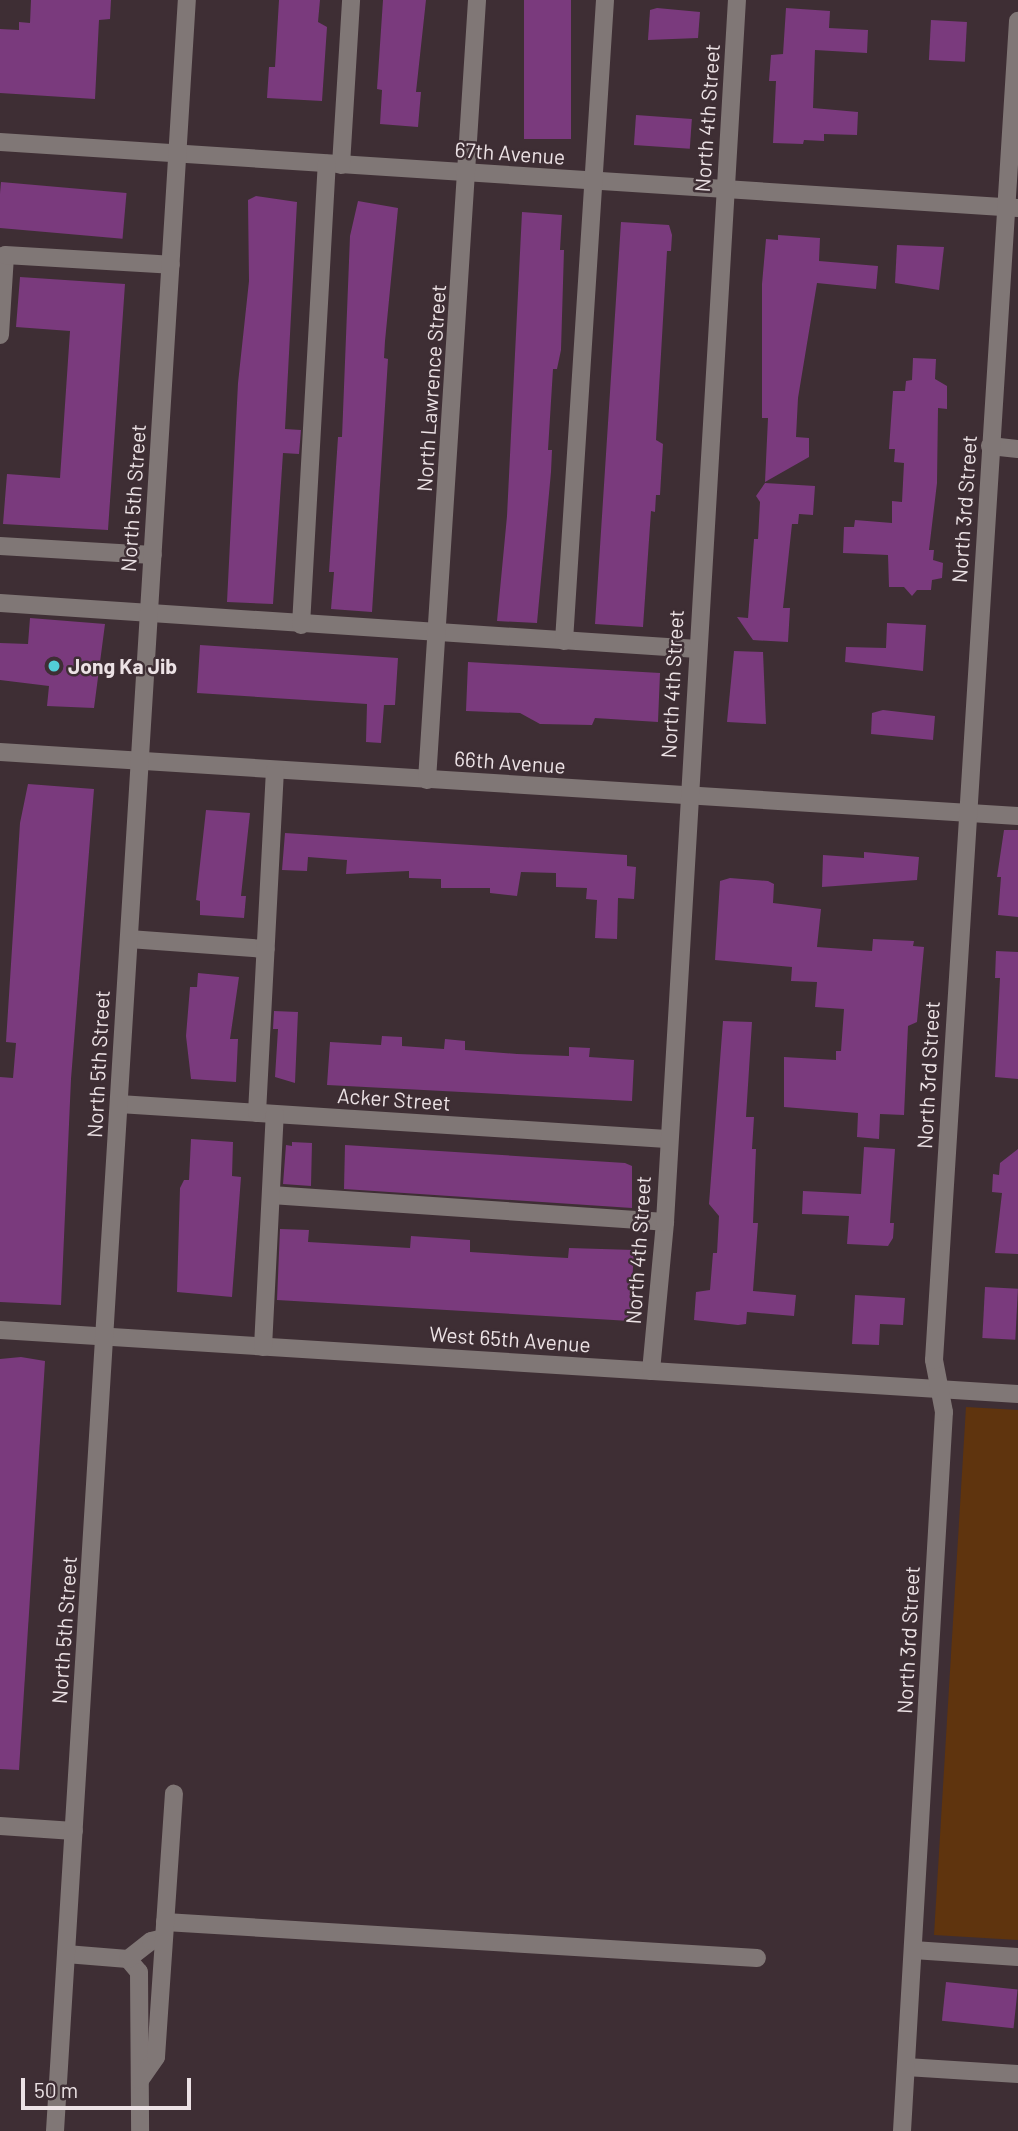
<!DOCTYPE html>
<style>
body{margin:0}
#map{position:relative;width:1018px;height:2131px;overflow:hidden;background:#3e2e34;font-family:Barlow,sans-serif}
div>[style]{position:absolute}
.green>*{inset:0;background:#5f340e}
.building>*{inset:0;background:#7a3a7d;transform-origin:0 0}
.minor>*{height:18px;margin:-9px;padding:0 9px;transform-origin:9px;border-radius:9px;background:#807776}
.dots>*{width:19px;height:19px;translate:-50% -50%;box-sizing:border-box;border:4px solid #3e2e34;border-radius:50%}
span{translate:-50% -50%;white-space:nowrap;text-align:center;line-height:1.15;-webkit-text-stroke:5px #3e2e34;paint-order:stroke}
.street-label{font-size:21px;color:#ece2e5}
.poi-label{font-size:21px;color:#ece2e5;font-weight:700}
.left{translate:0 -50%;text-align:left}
.scale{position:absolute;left:21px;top:2078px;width:170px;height:32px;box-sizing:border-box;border:4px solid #ece2e5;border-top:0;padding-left:9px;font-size:21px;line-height:24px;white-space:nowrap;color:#ece2e5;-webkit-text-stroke:5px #3e2e34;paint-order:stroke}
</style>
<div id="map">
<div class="green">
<div style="clip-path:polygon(966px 1407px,1018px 1410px,1018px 1940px,934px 1935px)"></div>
</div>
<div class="building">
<div style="clip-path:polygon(31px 0,111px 0,110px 19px,99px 20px,95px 99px,0 93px,0 29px,19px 30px,19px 22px,30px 23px)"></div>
<div style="clip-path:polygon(279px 0,320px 0,318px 22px,327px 27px,322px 101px,267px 98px,269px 67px,275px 67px)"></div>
<div style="clip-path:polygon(383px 0,426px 0,416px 92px,421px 92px,418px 127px,380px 124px,382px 90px,377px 89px)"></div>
<div style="left:524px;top:0;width:47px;height:139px"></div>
<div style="clip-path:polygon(657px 8px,700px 12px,698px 38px,648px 40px,650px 10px)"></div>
<div style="clip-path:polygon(786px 8px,830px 11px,829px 28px,868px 30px,867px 53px,815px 50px,813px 108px,858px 112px,857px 135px,824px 134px,824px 141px,804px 140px,803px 144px,773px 143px,776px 81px,769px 81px,771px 55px,783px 54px)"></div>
<div style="left:931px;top:20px;width:36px;height:40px;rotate:3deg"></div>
<div style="left:636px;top:115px;width:56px;height:30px;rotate:4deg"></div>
<div style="left:1px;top:182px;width:126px;height:46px;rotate:5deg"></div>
<div style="clip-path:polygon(256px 196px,297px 202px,285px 429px,301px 430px,299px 454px,283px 453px,273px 604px,227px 602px,238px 383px,249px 281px,248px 200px)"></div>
<div style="clip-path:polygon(358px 201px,398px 208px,385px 341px,384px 358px,388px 359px,372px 612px,331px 609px,334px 572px,329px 572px,338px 437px,342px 437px,350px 236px)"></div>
<div style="clip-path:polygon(522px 212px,562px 215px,560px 250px,564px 250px,561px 350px,557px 369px,553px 369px,548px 450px,552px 450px,551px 472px,537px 623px,497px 621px,507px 516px)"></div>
<div style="clip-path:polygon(621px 222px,669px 225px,672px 235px,671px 251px,667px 251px,656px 440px,663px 444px,660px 495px,656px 495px,655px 512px,651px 511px,643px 627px,595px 624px)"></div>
<div style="clip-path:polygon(778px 235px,820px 238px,819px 261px,878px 266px,876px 289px,817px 283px,798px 398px,796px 437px,809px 438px,809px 457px,765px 482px,768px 418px,762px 418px,762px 284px,766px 239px,778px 240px)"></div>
<div style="clip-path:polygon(897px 245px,944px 247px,939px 290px,895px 283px)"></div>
<div style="clip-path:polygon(20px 277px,125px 284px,108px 530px,3px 524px,7px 474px,60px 478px,70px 331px,16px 327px)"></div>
<div style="clip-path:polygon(913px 358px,936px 359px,935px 379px,947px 386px,947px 409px,938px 408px,937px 483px,929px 550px,934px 550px,933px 560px,943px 563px,942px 578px,932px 580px,931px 590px,917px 590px,912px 596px,904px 587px,889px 587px,888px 555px,843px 553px,844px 527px,854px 527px,855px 520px,892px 523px,892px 501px,902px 502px,904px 463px,894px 462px,895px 449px,889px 449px,893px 391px,905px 391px,906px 381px,912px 380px)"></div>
<div style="clip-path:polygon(765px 483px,815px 486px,813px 515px,799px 514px,798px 524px,792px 524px,783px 608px,790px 608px,788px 642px,753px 640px,737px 617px,748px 618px,754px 539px,758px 539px,760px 502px,756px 496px)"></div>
<div style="clip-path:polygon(30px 618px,105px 624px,94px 708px,47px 706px,49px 686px,0 680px,0 643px,28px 644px)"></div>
<div style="clip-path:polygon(887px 623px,926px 625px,923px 671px,845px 662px,846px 647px,886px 648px)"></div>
<div style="clip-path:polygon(200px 645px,398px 658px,395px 705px,384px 705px,381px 743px,366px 742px,367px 704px,197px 693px)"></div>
<div style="clip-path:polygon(734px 651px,763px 652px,766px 724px,727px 722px)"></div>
<div style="clip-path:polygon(468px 662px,660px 673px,658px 722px,595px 718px,592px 725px,540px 724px,520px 713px,466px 711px)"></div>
<div style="clip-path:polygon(883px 710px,935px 716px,933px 740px,871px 734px,872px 713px)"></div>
<div style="clip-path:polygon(28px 784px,94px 789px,71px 1079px,61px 1305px,0 1302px,0 1077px,13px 1078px,16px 1043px,6px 1042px,20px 823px)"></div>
<div style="clip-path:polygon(206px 810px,250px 813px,241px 896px,246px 896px,244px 918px,200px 915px,200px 901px,196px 900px)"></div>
<div style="clip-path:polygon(1004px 830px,1018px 830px,1018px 917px,998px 915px,1001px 877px,997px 877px)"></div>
<div style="clip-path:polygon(285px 833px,627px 855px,627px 866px,636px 867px,634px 899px,618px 898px,617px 939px,595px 938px,597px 900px,586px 899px,587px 888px,556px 887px,556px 873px,521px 872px,517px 896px,490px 893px,490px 888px,441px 888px,441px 879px,409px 878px,409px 871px,346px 874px,347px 860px,308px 857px,307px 871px,282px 870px)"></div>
<div style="clip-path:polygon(864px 852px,919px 857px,917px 880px,822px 887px,823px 855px,864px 858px)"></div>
<div style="clip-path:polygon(730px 878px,768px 881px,774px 884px,773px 903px,821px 909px,817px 947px,872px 951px,873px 939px,914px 941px,913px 946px,924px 947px,917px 1022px,908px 1026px,904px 1115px,880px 1114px,879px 1139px,857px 1137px,858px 1113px,784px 1107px,784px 1057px,836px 1060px,836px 1051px,841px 1051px,844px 1009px,815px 1007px,817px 982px,791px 981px,792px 967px,715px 960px,720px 881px)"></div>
<div style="clip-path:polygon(996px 951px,1018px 952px,1018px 1079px,995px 1077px,1000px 978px,995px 978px)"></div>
<div style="clip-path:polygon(198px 973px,239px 977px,230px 1039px,238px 1039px,236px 1082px,191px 1079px,186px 1036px,190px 987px,197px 987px)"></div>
<div style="clip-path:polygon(274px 1011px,298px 1012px,295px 1083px,275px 1077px,278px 1029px,273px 1029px)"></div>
<div style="clip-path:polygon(723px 1021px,752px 1022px,746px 1117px,754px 1117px,752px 1149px,756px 1149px,753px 1223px,758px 1223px,753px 1291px,796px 1295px,794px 1316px,747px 1312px,746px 1324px,738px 1325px,694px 1320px,696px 1292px,710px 1290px,713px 1253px,717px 1253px,719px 1216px,709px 1204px)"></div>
<div style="clip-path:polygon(382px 1036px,402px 1037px,402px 1046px,444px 1049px,445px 1039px,465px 1041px,465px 1050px,517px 1054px,569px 1056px,569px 1047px,590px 1048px,589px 1057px,634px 1060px,632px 1101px,327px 1085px,330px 1042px,381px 1045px)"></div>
<div style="clip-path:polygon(191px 1139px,233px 1142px,232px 1176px,241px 1177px,232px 1297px,177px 1292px,180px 1188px,184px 1180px,189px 1180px)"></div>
<div style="clip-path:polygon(292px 1142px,312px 1143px,311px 1186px,283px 1184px,286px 1145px,292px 1146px)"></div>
<div style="clip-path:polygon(345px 1145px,625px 1163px,632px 1166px,632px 1208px,344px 1189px)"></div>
<div style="clip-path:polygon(864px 1147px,895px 1149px,890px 1223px,894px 1223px,893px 1238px,888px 1246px,847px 1244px,849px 1216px,802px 1214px,803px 1191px,861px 1194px)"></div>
<div style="clip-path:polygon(1018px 1149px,1018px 1254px,995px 1253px,1002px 1193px,992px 1192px,993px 1174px,999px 1175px,1000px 1163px)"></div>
<div style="clip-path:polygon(280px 1229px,309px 1230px,308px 1242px,343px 1244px,410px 1248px,411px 1236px,470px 1240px,470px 1252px,531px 1256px,568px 1258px,569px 1248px,634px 1250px,630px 1321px,277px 1300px)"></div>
<div style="left:985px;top:1287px;width:33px;height:51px;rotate:3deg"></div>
<div style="clip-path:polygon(855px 1295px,905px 1298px,903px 1325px,880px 1324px,879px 1345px,852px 1344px)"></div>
<div style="clip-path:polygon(21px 1357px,45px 1361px,19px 1770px,0 1769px,0 1359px)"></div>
<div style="left:946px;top:1982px;width:72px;height:39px;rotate:6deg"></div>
</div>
<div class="minor">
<div style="left:0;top:142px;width:1020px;rotate:3.71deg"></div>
<div style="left:341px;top:165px;width:165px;rotate:-86.5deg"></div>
<div style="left:0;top:335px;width:80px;rotate:-86.4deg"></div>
<div style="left:5px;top:255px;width:166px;rotate:3.4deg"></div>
<div style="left:990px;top:446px;width:28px;rotate:6deg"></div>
<div style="left:0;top:546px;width:153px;rotate:3.4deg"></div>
<div style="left:0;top:603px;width:699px;rotate:3.78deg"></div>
<div style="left:301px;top:625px;width:462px;rotate:-86.8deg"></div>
<div style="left:564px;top:641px;width:642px;rotate:-86.34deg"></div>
<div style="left:0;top:752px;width:1020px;rotate:3.6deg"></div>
<div style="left:427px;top:780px;width:782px;rotate:-86.33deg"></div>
<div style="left:129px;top:939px;width:137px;rotate:4.2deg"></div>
<div style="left:119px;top:1104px;width:549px;rotate:3.65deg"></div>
<div style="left:257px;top:1113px;width:343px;rotate:-87deg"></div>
<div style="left:271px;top:1195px;width:395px;rotate:3.9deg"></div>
<div style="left:0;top:1330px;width:1020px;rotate:3.6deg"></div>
<div style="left:263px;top:1347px;width:233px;rotate:-87.1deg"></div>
<div style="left:651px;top:1371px;width:150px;rotate:-84.6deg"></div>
<div style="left:665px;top:1222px;width:1224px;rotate:-86.63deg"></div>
<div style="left:0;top:1826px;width:74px;rotate:3.9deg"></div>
<div style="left:165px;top:1922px;width:593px;rotate:3.48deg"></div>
<div style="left:913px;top:1950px;width:105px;rotate:3.8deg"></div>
<div style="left:66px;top:1954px;width:62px;rotate:4.6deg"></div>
<div style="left:128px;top:1959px;width:17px;rotate:50deg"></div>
<div style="left:139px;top:1972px;width:159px;rotate:89.6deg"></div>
<div style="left:128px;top:1959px;width:29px;rotate:-38deg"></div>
<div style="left:151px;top:1941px;width:13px;rotate:-13deg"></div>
<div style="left:906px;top:2067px;width:112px;rotate:3.6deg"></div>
<div style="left:140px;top:2080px;width:28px;rotate:-55deg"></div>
<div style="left:156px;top:2057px;width:264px;rotate:-86.1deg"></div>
<div style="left:55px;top:2131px;width:2135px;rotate:-86.46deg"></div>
<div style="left:902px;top:2131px;width:720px;rotate:-86.66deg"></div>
<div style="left:944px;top:1412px;width:53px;rotate:-100.9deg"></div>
<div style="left:934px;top:1360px;width:1342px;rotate:-86.41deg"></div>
</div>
<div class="dots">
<div style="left:54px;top:666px;background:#52ccd6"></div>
</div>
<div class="street-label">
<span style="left:707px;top:118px;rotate:-86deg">North 4th Street</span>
<span style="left:510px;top:153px;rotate:4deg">67th Avenue</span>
<span style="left:431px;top:388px;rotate:-86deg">North Lawrence Street</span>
<span style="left:133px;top:498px;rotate:-86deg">North 5th Street</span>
<span style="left:964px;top:509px;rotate:-86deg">North 3rd Street</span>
<span style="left:672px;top:684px;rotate:-87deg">North 4th Street</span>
<span style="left:510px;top:762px;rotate:4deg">66th Avenue</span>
<span style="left:98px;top:1064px;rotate:-87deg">North 5th Street</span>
<span style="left:928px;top:1075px;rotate:-87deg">North 3rd Street</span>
<span style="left:394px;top:1099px;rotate:4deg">Acker Street</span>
<span style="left:638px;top:1250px;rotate:-86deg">North 4th Street</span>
<span style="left:510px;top:1339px;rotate:4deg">West 65th Avenue</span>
<span style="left:64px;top:1630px;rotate:-86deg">North 5th Street</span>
<span style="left:908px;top:1640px;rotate:-87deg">North 3rd Street</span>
</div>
<div class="poi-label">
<span class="left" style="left:68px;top:666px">Jong Ka Jib</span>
</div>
<div class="scale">50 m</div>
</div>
